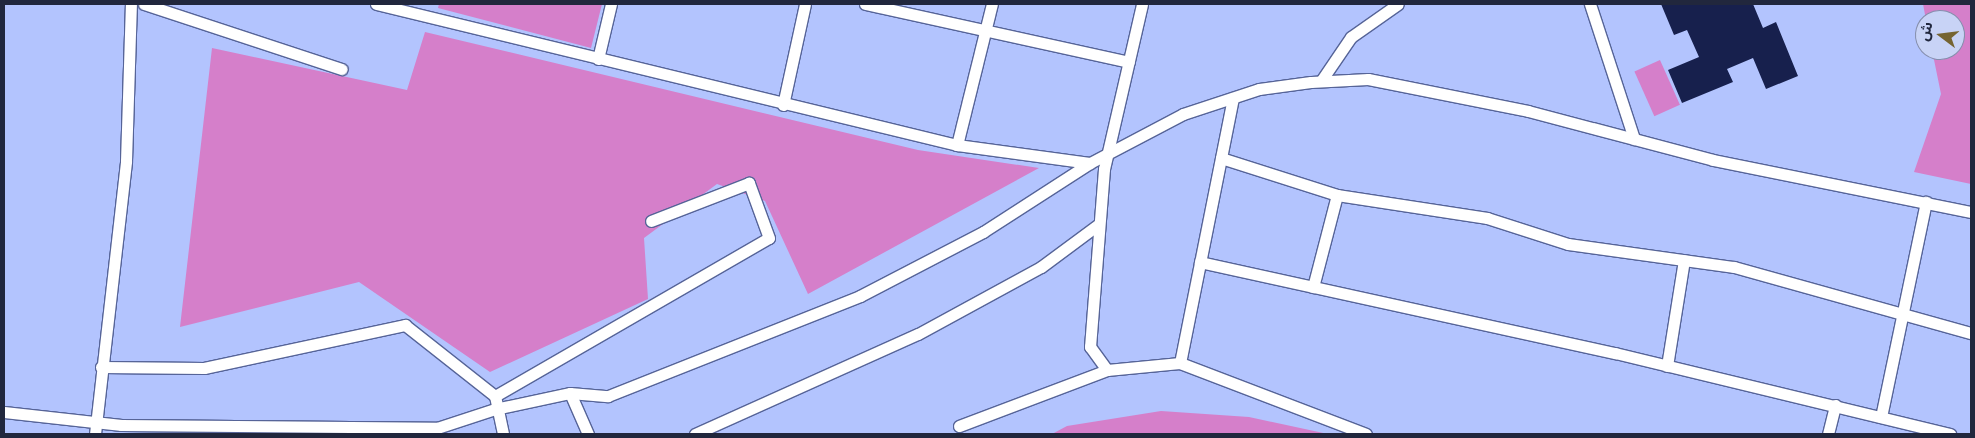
<!DOCTYPE html>
<meta charset="utf-8">
<style>
body{margin:0}
#map{position:relative;width:1975px;height:438px;overflow:hidden;background:#b3c4fe;font-family:"Fira Sans","Noto Sans Arabic",sans-serif}
div>[style]{position:absolute}
.green>*{inset:0;background:#d57fca;transform-origin:0 0}
.building>*{inset:0;background:#17204d}
.roads{filter:drop-shadow(1px 0 #566498) drop-shadow(-1px 0 #566498) drop-shadow(0 1px #566498) drop-shadow(0 -1px #566498)}
.minor>*{height:11px;margin:-5.5px;padding:0 5.5px;transform-origin:5.5px;border-radius:5.5px;background:#fff}
span{translate:-50% -50%;white-space:nowrap;text-align:center;line-height:1.15;-webkit-text-stroke:5px #c8d3f6;paint-order:stroke}
.frame{position:absolute;inset:0;border:5px solid #21273d;pointer-events:none}
.north{position:absolute;left:1915px;top:10px;width:50px;height:50px;box-sizing:border-box;background:#c8d3f6;border:1px solid #858eac;border-radius:50%;rotate:285deg;font-size:14px;font-weight:700;line-height:20px;text-align:center;color:#21273d}
.north::after{content:'';display:block;margin:auto;width:18px;height:22px;background:#756432;clip-path:polygon(50% 0,100% 100%,50% 72%,0 100%)}
</style>
<div id="map">
<div class="green">
<div style="clip-path:polygon(439px 4px,602px 4px,591px 48px,438px 8px)"></div>
<div style="clip-path:polygon(1923px 4px,1971px 4px,1971px 184px,1914px 172px,1941px 94px,1932px 50px,1955px 50px,1955px 20px,1926px 20px)"></div>
<div style="clip-path:polygon(425px 32px,918px 150px,1039px 168px,808px 294px,765px 201px,717px 184px,644px 238px,648px 299px,490px 372px,359px 282px,180px 327px,212px 48px,407px 90px)"></div>
<div style="left:1660px;top:60px;width:49px;height:28px;rotate:66deg"></div>
<div style="clip-path:polygon(1161px 411px,1249px 417px,1328px 434px,1052px 434px,1067px 426px)"></div>
</div>
<div class="building">
<div style="clip-path:polygon(1661px 4px,1753px 4px,1763px 28px,1776px 22px,1798px 76px,1766px 89px,1753px 58px,1727px 69px,1733px 82px,1682px 103px,1668px 70px,1699px 57px,1687px 30px,1674px 35px)"></div>
</div>
<div class="roads">
<div class="minor">
<div style="left:144px;top:4px;width:208px;rotate:18.2deg"></div>
<div style="left:376px;top:4px;width:598px;rotate:13.64deg"></div>
<div style="left:957px;top:145px;width:134px;rotate:7.7deg"></div>
<div style="left:865px;top:4px;width:270px;rotate:12.4deg"></div>
<div style="left:1590px;top:4px;width:142px;rotate:71.9deg"></div>
<div style="left:598px;top:59px;width:57px;rotate:-76.7deg"></div>
<div style="left:1321px;top:81px;width:53px;rotate:-55.7deg"></div>
<div style="left:1351px;top:37px;width:57px;rotate:-35.1deg"></div>
<div style="left:783px;top:105px;width:103px;rotate:-77.7deg"></div>
<div style="left:957px;top:145px;width:145px;rotate:-76.1deg"></div>
<div style="left:1221px;top:158px;width:122px;rotate:17.7deg"></div>
<div style="left:1337px;top:195px;width:152px;rotate:8.7deg"></div>
<div style="left:1487px;top:218px;width:85px;rotate:17.8deg"></div>
<div style="left:1568px;top:244px;width:168px;rotate:7.9deg"></div>
<div style="left:1734px;top:267px;width:246px;rotate:15.6deg"></div>
<div style="left:1200px;top:262px;width:425px;rotate:12.4deg"></div>
<div style="left:1615px;top:353px;width:345px;rotate:13.6deg"></div>
<div style="left:1313px;top:287px;width:95px;rotate:-75.4deg"></div>
<div style="left:1180px;top:363px;width:270px;rotate:-78.7deg"></div>
<div style="left:1667px;top:366px;width:107px;rotate:-80.9deg"></div>
<div style="left:101px;top:367px;width:103px;rotate:0.6deg"></div>
<div style="left:204px;top:368px;width:206px;rotate:-12.1deg"></div>
<div style="left:405px;top:325px;width:115px;rotate:38.3deg"></div>
<div style="left:495px;top:396px;width:39px;rotate:78deg"></div>
<div style="left:1107px;top:370px;width:29px;rotate:-126deg"></div>
<div style="left:1090px;top:347px;width:179px;rotate:-85.5deg"></div>
<div style="left:1104px;top:169px;width:169px;rotate:-77deg"></div>
<div style="left:570px;top:393px;width:45px;rotate:66.3deg"></div>
<div style="left:495px;top:396px;width:316px;rotate:-30deg"></div>
<div style="left:769px;top:238px;width:59px;rotate:-110deg"></div>
<div style="left:749px;top:183px;width:105px;rotate:158.8deg"></div>
<div style="left:4px;top:412px;width:118px;rotate:6.3deg"></div>
<div style="left:121px;top:425px;width:316px;rotate:0.5deg"></div>
<div style="left:437px;top:428px;width:61px;rotate:-18.1deg"></div>
<div style="left:495px;top:409px;width:77px;rotate:-12deg"></div>
<div style="left:570px;top:393px;width:38px;rotate:5deg"></div>
<div style="left:608px;top:396px;width:271px;rotate:-21.6deg"></div>
<div style="left:860px;top:296px;width:139px;rotate:-27.5deg"></div>
<div style="left:983px;top:232px;width:127px;rotate:-32.8deg"></div>
<div style="left:1090px;top:163px;width:105px;rotate:-27.8deg"></div>
<div style="left:1183px;top:114px;width:80px;rotate:-18.2deg"></div>
<div style="left:1259px;top:89px;width:52px;rotate:-7.7deg"></div>
<div style="left:1311px;top:82px;width:57px;rotate:-3deg"></div>
<div style="left:1368px;top:79px;width:163px;rotate:11.3deg"></div>
<div style="left:1528px;top:111px;width:191px;rotate:14.8deg"></div>
<div style="left:1713px;top:160px;width:263px;rotate:11.4deg"></div>
<div style="left:1881px;top:417px;width:220px;rotate:-78.2deg"></div>
<div style="left:959px;top:426px;width:158px;rotate:-20.7deg"></div>
<div style="left:1107px;top:370px;width:73px;rotate:-5.5deg"></div>
<div style="left:1180px;top:363px;width:199px;rotate:20.9deg"></div>
<div style="left:95px;top:434px;width:275px;rotate:-83.5deg"></div>
<div style="left:126px;top:161px;width:157px;rotate:-88.2deg"></div>
<div style="left:695px;top:434px;width:244px;rotate:-24.2deg"></div>
<div style="left:918px;top:334px;width:140px;rotate:-28.6deg"></div>
<div style="left:1041px;top:267px;width:72px;rotate:-36.6deg"></div>
<div style="left:1828px;top:434px;width:30px;rotate:-76deg"></div>
</div>
</div>
<div class="frame"></div>
<div class="north">ش</div>
</div>
